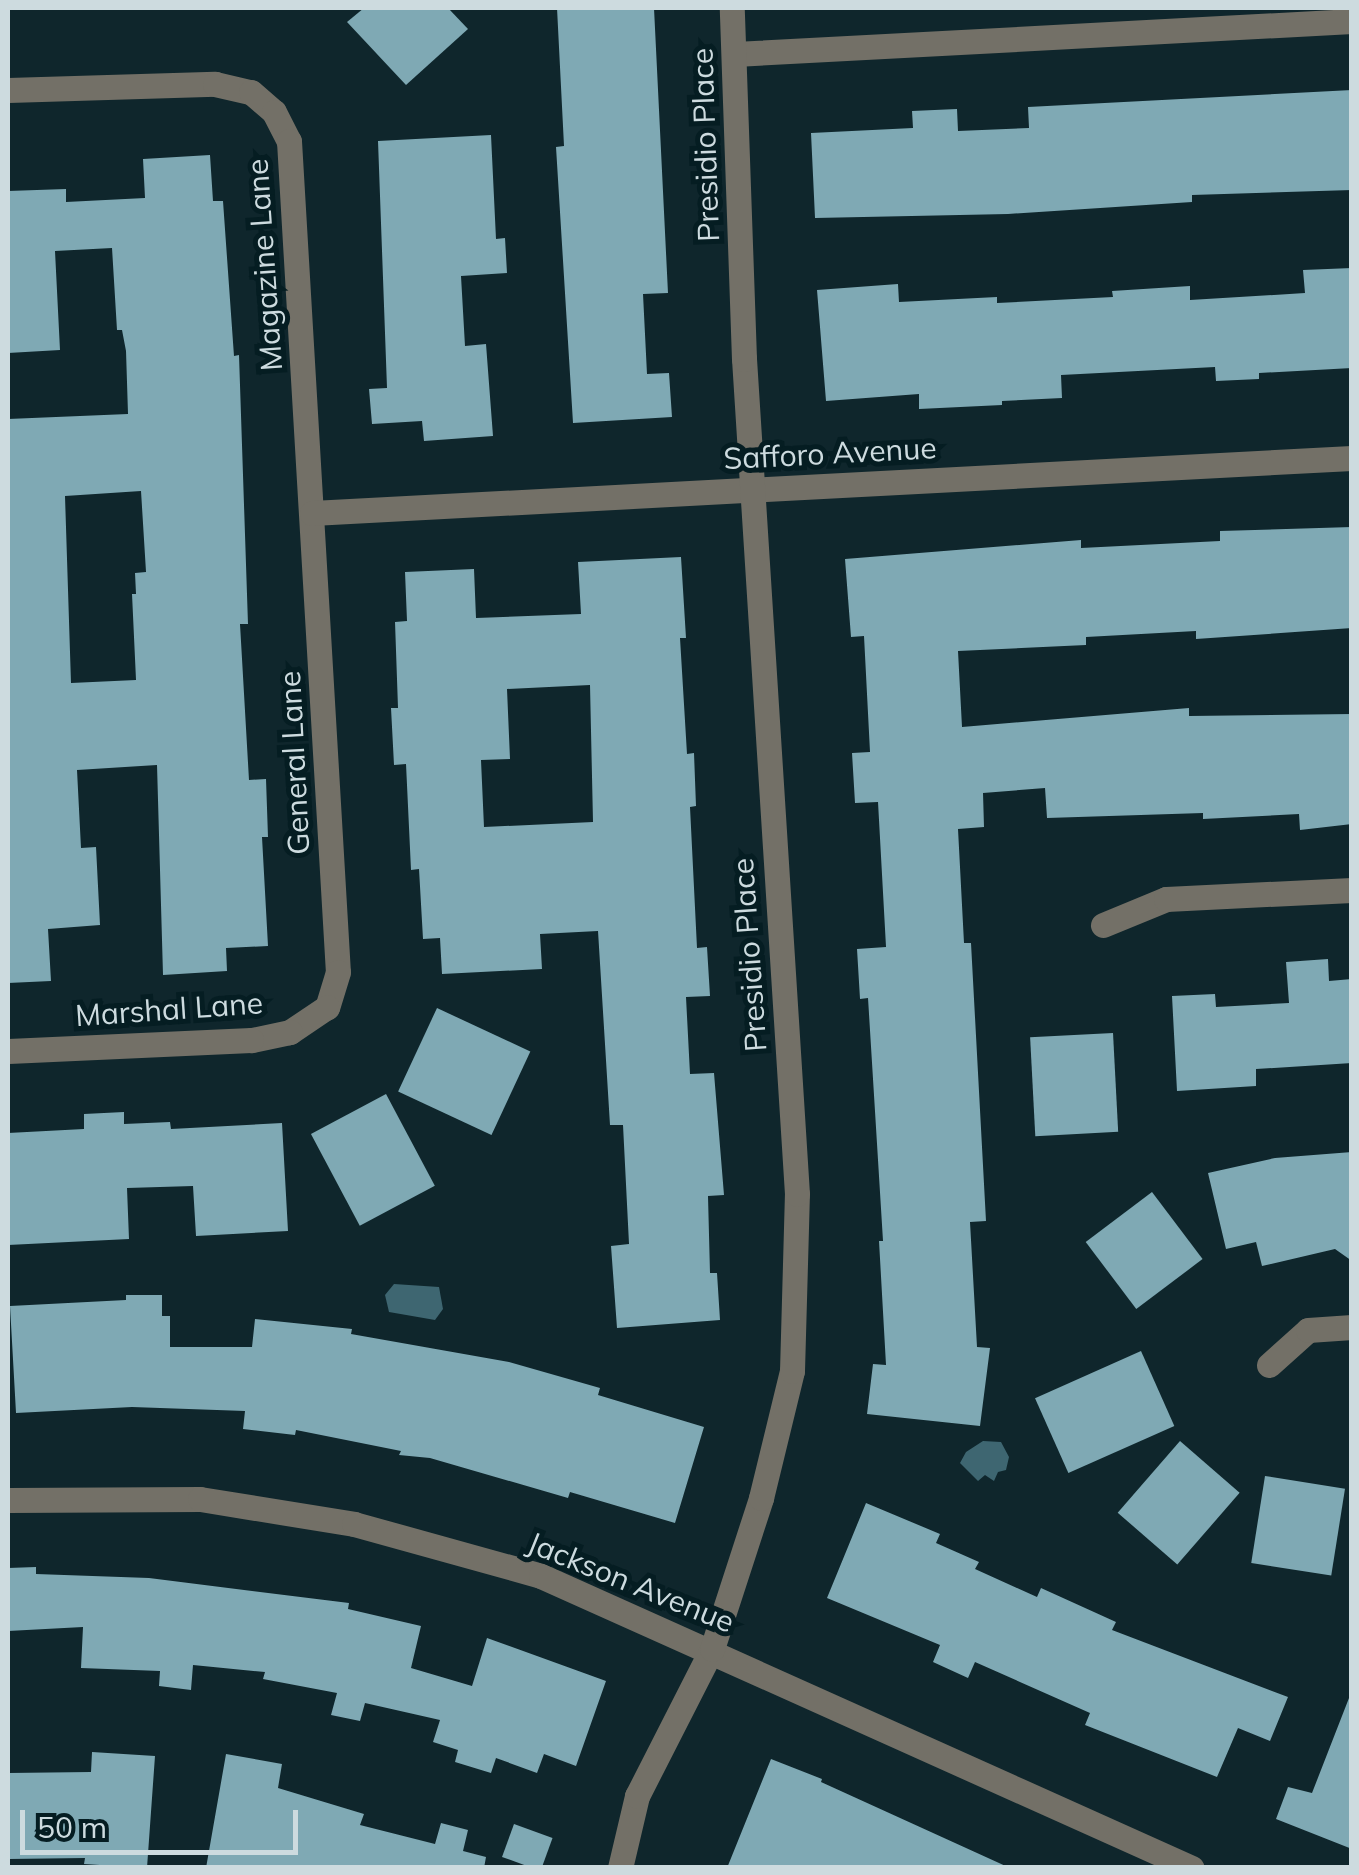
<!DOCTYPE html>
<style>
body{margin:0}
#map{position:relative;width:1359px;height:1875px;overflow:hidden;background:#0f262c;font-family:Mulish,sans-serif}
div>[style]{position:absolute}
.water>*{inset:0;background:#3e6671}
.building>*{inset:0;background:#7fa9b4;transform-origin:0 0}
.minor>*{height:25px;margin:-12.5px;padding:0 12.5px;transform-origin:12.5px;border-radius:12.5px;background:#737067}
span{translate:-50% -50%;white-space:nowrap;text-align:center;line-height:1.15;-webkit-text-stroke:10px #051d22;paint-order:stroke}
.street-label{font-size:30px;color:#cddbdf}
.frame{position:absolute;inset:0;border:10px solid #cddbdf;pointer-events:none}
.scale{position:absolute;left:20px;top:1810px;width:278px;height:45px;box-sizing:border-box;border:5px solid #cddbdf;border-top:0;padding-left:12px;font-size:30px;line-height:35px;white-space:nowrap;color:#cddbdf;-webkit-text-stroke:8px #051d22;paint-order:stroke}
</style>
<div id="map">
<div class="water">
<div style="clip-path:polygon(394px 1284px,439px 1287px,443px 1309px,435px 1320px,389px 1312px,385px 1295px)"></div>
<div style="clip-path:polygon(983px 1441px,1001px 1442px,1009px 1457px,1006px 1470px,998px 1472px,994px 1481px,985px 1475px,978px 1481px,960px 1463px,966px 1452px)"></div>
</div>
<div class="building">
<div style="clip-path:polygon(364px 8px,448px 8px,468px 29px,406px 85px,347px 22px)"></div>
<div style="clip-path:polygon(557px 8px,654px 8px,668px 293px,643px 294px,647px 374px,669px 373px,672px 417px,573px 423px,556px 147px,564px 146px)"></div>
<div style="clip-path:polygon(1352px 90px,1352px 190px,1192px 195px,1192px 202px,1008px 214px,815px 218px,811px 133px,913px 128px,912px 111px,957px 109px,958px 131px,1029px 128px,1028px 107px)"></div>
<div style="clip-path:polygon(491px 135px,496px 239px,505px 238px,507px 273px,461px 276px,465px 346px,486px 344px,493px 436px,424px 441px,422px 421px,372px 424px,369px 389px,387px 388px,378px 141px)"></div>
<div style="clip-path:polygon(evenodd,210px 155px,213px 201px,223px 201px,234px 356px,239px 355px,248px 624px,240px 624px,249px 780px,266px 779px,268px 837px,262px 837px,268px 946px,226px 948px,227px 971px,163px 975px,157px 765px,77px 770px,81px 848px,96px 847px,100px 925px,48px 929px,51px 981px,8px 983px,8px 419px,128px 414px,126px 351px,122px 330px,117px 330px,112px 248px,55px 251px,60px 350px,8px 353px,8px 191px,66px 189px,66px 202px,145px 198px,143px 159px,210px 155px,141px 491px,146px 572px,135px 573px,136px 594px,132px 594px,136px 680px,71px 683px,65px 496px,141px 491px)"></div>
<div style="clip-path:polygon(1352px 268px,1352px 368px,1259px 373px,1259px 379px,1216px 381px,1215px 367px,1061px 375px,1062px 398px,1002px 401px,1002px 405px,919px 409px,919px 394px,826px 401px,817px 290px,898px 284px,899px 302px,997px 297px,997px 303px,1113px 297px,1112px 291px,1190px 286px,1190px 300px,1305px 293px,1303px 270px)"></div>
<div style="clip-path:polygon(1352px 527px,1352px 628px,1196px 639px,1196px 631px,1086px 637px,1086px 645px,958px 651px,962px 727px,1189px 708px,1189px 716px,1352px 714px,1352px 824px,1300px 830px,1299px 814px,1203px 819px,1203px 813px,1047px 818px,1045px 788px,983px 793px,984px 827px,958px 829px,964px 943px,971px 943px,986px 1221px,970px 1222px,977px 1347px,990px 1348px,980px 1426px,867px 1414px,873px 1364px,886px 1365px,879px 1241px,883px 1241px,868px 998px,860px 999px,857px 949px,886px 947px,878px 802px,855px 803px,852px 753px,870px 752px,864px 636px,851px 637px,845px 559px,1081px 540px,1081px 548px,1220px 541px,1220px 531px)"></div>
<div style="clip-path:polygon(evenodd,681px 557px,686px 638px,680px 638px,687px 754px,694px 753px,696px 806px,690px 807px,697px 948px,707px 947px,710px 996px,686px 997px,690px 1074px,714px 1073px,724px 1195px,708px 1196px,710px 1273px,717px 1273px,720px 1320px,617px 1328px,611px 1246px,629px 1244px,623px 1125px,610px 1125px,598px 931px,540px 934px,542px 969px,442px 974px,440px 938px,423px 939px,419px 869px,411px 870px,406px 764px,394px 765px,391px 708px,398px 708px,395px 622px,407px 621px,405px 572px,474px 569px,476px 618px,581px 614px,578px 562px,681px 557px,590px 685px,593px 822px,484px 827px,481px 760px,510px 759px,507px 689px,590px 685px)"></div>
<div style="clip-path:polygon(1328px 959px,1329px 981px,1352px 979px,1352px 1063px,1256px 1069px,1256px 1086px,1177px 1091px,1172px 996px,1215px 994px,1216px 1007px,1289px 1003px,1286px 962px)"></div>
<div style="left:437px;top:1008px;width:103px;height:92px;rotate:25deg"></div>
<div style="left:1113px;top:1033px;width:99px;height:83px;rotate:87deg"></div>
<div style="left:386px;top:1094px;width:104px;height:85px;rotate:62deg"></div>
<div style="clip-path:polygon(124px 1112px,124px 1124px,170px 1122px,171px 1129px,282px 1123px,288px 1231px,196px 1236px,193px 1186px,127px 1188px,129px 1239px,8px 1245px,8px 1133px,84px 1129px,84px 1114px)"></div>
<div style="clip-path:polygon(1352px 1152px,1352px 1261px,1335px 1249px,1262px 1266px,1256px 1242px,1226px 1249px,1208px 1173px,1275px 1158px)"></div>
<div style="left:1152px;top:1192px;width:84px;height:83px;rotate:53deg"></div>
<div style="clip-path:polygon(126px 1295px,162px 1295px,162px 1316px,170px 1316px,170px 1347px,252px 1347px,255px 1319px,352px 1329px,351px 1334px,509px 1362px,600px 1388px,598px 1395px,704px 1427px,675px 1523px,570px 1492px,568px 1498px,430px 1458px,399px 1455px,401px 1451px,296px 1430px,295px 1435px,243px 1429px,245px 1411px,132px 1407px,16px 1413px,10px 1306px,126px 1300px)"></div>
<div style="left:1141px;top:1351px;width:82px;height:116px;rotate:66deg"></div>
<div style="left:1180px;top:1441px;width:79px;height:95px;rotate:41deg"></div>
<div style="left:1265px;top:1476px;width:81px;height:88px;rotate:9deg"></div>
<div style="clip-path:polygon(866px 1503px,940px 1534px,936px 1543px,979px 1562px,975px 1569px,1037px 1597px,1041px 1588px,1116px 1622px,1112px 1630px,1288px 1697px,1270px 1741px,1238px 1728px,1217px 1777px,1085px 1725px,1090px 1713px,975px 1662px,968px 1678px,933px 1662px,940px 1645px,827px 1598px)"></div>
<div style="clip-path:polygon(36px 1567px,36px 1574px,149px 1578px,349px 1603px,348px 1609px,421px 1626px,411px 1668px,472px 1686px,487px 1638px,606px 1681px,576px 1766px,544px 1754px,537px 1773px,496px 1758px,491px 1773px,455px 1762px,458px 1750px,433px 1742px,440px 1720px,365px 1703px,360px 1721px,331px 1715px,337px 1693px,263px 1679px,265px 1672px,193px 1665px,191px 1690px,159px 1686px,160px 1671px,81px 1668px,83px 1627px,8px 1631px,8px 1568px)"></div>
<div style="clip-path:polygon(1349px 1698px,1352px 1698px,1352px 1849px,1276px 1819px,1288px 1787px,1312px 1793px)"></div>
<div style="clip-path:polygon(92px 1752px,155px 1756px,147px 1868px,84px 1864px,85px 1858px,9px 1859px,8px 1773px,91px 1772px)"></div>
<div style="clip-path:polygon(226px 1754px,282px 1764px,278px 1788px,364px 1814px,360px 1825px,435px 1844px,441px 1823px,468px 1830px,463px 1851px,486px 1857px,484px 1868px,206px 1868px)"></div>
<div style="clip-path:polygon(771px 1759px,822px 1779px,821px 1782px,1010px 1868px,727px 1868px)"></div>
<div style="left:514px;top:1824px;width:41px;height:35px;rotate:20deg"></div>
</div>
<div class="minor">
<div style="left:735px;top:54px;width:618px;rotate:-3.06deg"></div>
<div style="left:8px;top:90px;width:207px;rotate:-1.7deg"></div>
<div style="left:215px;top:84px;width:37px;rotate:13deg"></div>
<div style="left:251px;top:92px;width:30px;rotate:41deg"></div>
<div style="left:274px;top:112px;width:33px;rotate:63deg"></div>
<div style="left:289px;top:141px;width:832px;rotate:86.63deg"></div>
<div style="left:338px;top:972px;width:37px;rotate:107deg"></div>
<div style="left:327px;top:1007px;width:45px;rotate:146deg"></div>
<div style="left:290px;top:1032px;width:40px;rotate:168deg"></div>
<div style="left:251px;top:1040px;width:243px;rotate:177.4deg"></div>
<div style="left:312px;top:513px;width:1041px;rotate:-3.03deg"></div>
<div style="left:1103px;top:925px;width:68px;rotate:-22.4deg"></div>
<div style="left:1166px;top:899px;width:186px;rotate:-2.8deg"></div>
<div style="left:1269px;top:1365px;width:52px;rotate:-41.9deg"></div>
<div style="left:1308px;top:1330px;width:44px;rotate:-3.9deg"></div>
<div style="left:8px;top:1500px;width:192px;rotate:-0.3deg"></div>
<div style="left:200px;top:1499px;width:156px;rotate:9.2deg"></div>
<div style="left:354px;top:1524px;width:194px;rotate:15.5deg"></div>
<div style="left:541px;top:1576px;width:713px;rotate:24.16deg"></div>
<div style="left:620px;top:1868px;width:74px;rotate:-76.7deg"></div>
<div style="left:637px;top:1796px;width:165px;rotate:-63deg"></div>
<div style="left:712px;top:1649px;width:159px;rotate:-72deg"></div>
<div style="left:761px;top:1498px;width:131px;rotate:-76.3deg"></div>
<div style="left:792px;top:1371px;width:177px;rotate:-88.4deg"></div>
<div style="left:797px;top:1194px;width:837px;rotate:-93.63deg"></div>
<div style="left:744px;top:359px;width:351px;rotate:-92deg"></div>
</div>
<div class="street-label">
<span style="left:705px;top:145px;rotate:-92deg">Presidio Place</span>
<span style="left:264px;top:265px;rotate:-94deg">Magazine Lane</span>
<span style="left:830px;top:453px;rotate:-3deg">Safforo Avenue</span>
<span style="left:294px;top:763px;rotate:-93deg">General Lane</span>
<span style="left:749px;top:955px;rotate:-94deg">Presidio Place</span>
<span style="left:169px;top:1009px;rotate:-4deg">Marshal Lane</span>
<span style="left:631px;top:1582px;rotate:22deg">Jackson Avenue</span>
</div>
<div class="frame"></div>
<div class="scale">50 m</div>
</div>
